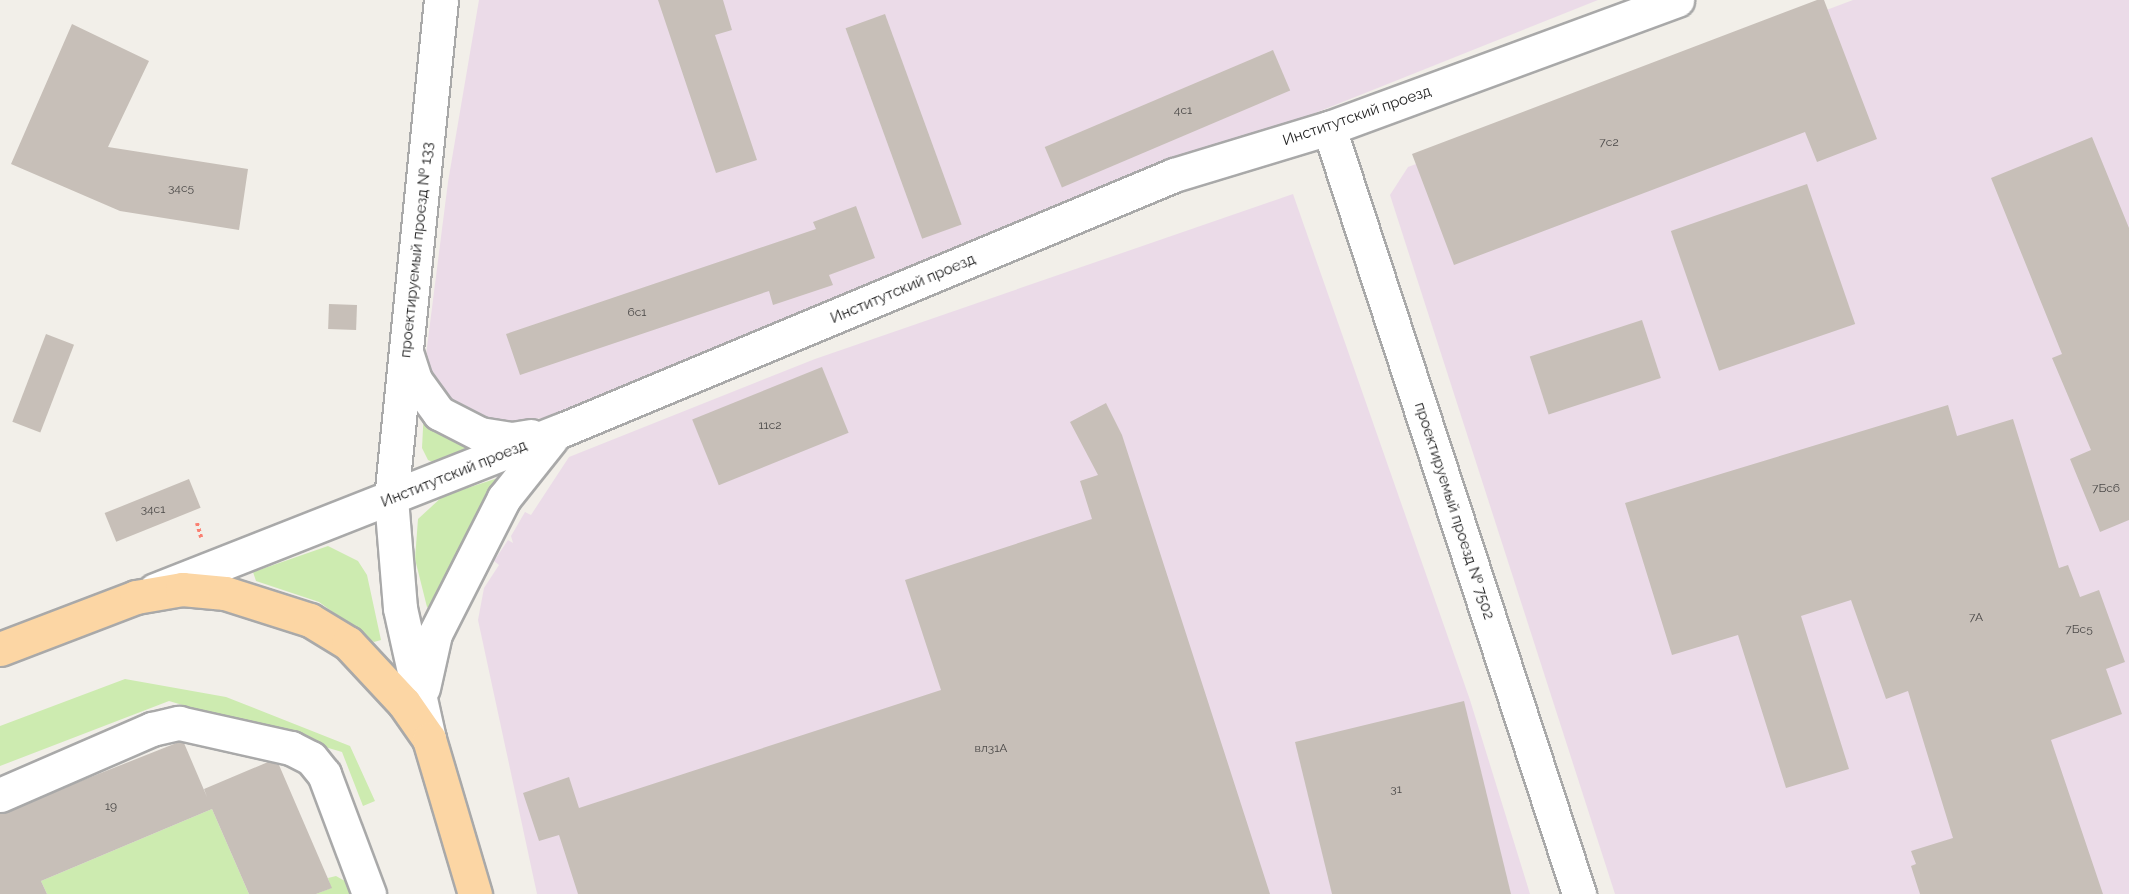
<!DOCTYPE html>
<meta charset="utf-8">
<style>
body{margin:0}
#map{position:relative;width:2129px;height:894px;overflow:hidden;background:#f2efe9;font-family:Raleway,sans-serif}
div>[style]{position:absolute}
.industrial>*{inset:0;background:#ebdbe8}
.grass>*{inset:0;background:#cdebb0}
.building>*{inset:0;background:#c7bfb8;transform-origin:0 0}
.path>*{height:4px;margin-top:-2px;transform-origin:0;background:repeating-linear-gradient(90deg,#fa8072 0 3px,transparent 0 6px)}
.roads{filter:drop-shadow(2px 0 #a9a9a9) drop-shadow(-2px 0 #a9a9a9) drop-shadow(0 2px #a9a9a9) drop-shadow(0 -2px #a9a9a9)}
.minor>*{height:33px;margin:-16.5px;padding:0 16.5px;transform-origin:16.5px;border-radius:16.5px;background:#fff}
.major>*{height:33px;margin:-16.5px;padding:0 16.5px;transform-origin:16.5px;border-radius:16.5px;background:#fcd6a4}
span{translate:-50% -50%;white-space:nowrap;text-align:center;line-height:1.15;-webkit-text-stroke:4.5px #fff;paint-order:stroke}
.number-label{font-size:12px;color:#4b4948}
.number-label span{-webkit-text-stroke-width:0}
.street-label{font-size:15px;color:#222}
</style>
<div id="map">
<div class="industrial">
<div style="clip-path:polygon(479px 0,1598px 0,553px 417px,493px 423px,442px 398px,426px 355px,448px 182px)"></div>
<div style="clip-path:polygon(1853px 0,2129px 0,2129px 894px,1615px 894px,1390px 195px,1408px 167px)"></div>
<div style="clip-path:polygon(1293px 194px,1470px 700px,1530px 894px,537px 894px,478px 620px,484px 588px,499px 565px,494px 561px,508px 540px,513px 543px,511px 536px,525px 512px,531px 515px,569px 457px,815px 359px)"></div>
</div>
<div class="grass">
<div style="clip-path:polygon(424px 409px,479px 449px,435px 463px,428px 460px,422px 448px)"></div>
<div style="clip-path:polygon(504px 476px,432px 611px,427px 607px,415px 559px,418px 519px,443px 496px)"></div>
<div style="clip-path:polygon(328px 546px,358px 561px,367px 575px,381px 640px,374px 642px,319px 602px,256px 581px,253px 572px)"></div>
<div style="clip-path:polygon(125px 679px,226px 697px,350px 746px,375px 801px,363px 806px,342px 752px,169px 701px,0 766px,0 726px)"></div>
<div style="clip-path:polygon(212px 809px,249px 894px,47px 894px,41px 881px)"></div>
<div style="clip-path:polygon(336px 876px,352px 885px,355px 894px,316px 894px,331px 888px,328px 878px)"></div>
</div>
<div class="building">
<div style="clip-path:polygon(658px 0,723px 0,732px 30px,715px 35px,757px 160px,716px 173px)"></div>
<div style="clip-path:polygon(1817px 0,1824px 0,1877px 139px,1817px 162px,1805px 132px,1454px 265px,1412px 154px)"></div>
<div style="left:885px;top:14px;width:224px;height:42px;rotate:70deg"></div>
<div style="clip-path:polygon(72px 24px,149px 61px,108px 147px,248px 169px,239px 230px,120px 211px,11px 164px)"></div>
<div style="left:1273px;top:50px;width:44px;height:248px;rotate:67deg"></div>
<div style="clip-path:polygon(2092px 137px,2129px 228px,2129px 520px,2100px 532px,2070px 459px,2091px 450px,2052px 358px,2062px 354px,1991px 178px)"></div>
<div style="left:1807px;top:184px;width:148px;height:144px;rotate:71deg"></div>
<div style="clip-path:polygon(856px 206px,875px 258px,829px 275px,833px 285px,773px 305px,769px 291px,520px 375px,506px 334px,816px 229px,813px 222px)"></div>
<div style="left:329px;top:304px;width:28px;height:25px;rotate:2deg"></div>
<div style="left:1642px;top:320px;width:61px;height:118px;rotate:72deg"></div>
<div style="left:46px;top:334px;width:30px;height:94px;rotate:21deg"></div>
<div style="left:822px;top:367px;width:71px;height:140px;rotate:68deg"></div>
<div style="clip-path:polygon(1106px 403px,1122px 435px,1270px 894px,578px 894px,559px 835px,539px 841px,523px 793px,569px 777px,579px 808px,941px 690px,905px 580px,1092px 519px,1080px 481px,1098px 475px,1070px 422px)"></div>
<div style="clip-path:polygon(1948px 405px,1957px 436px,2013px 419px,2059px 568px,2068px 565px,2080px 597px,2099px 590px,2125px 662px,2106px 669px,2122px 714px,2051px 740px,2103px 894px,1920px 894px,1911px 866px,1916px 864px,1911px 851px,1953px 838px,1908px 691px,1886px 699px,1851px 600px,1801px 616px,1849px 769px,1786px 788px,1738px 635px,1672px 655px,1625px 503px)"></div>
<div style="left:189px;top:479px;width:31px;height:91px;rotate:68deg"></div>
<div style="clip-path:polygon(1464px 701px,1511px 894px,1332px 894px,1295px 742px)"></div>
<div style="clip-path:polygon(179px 742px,184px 743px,207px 797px,204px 789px,268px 762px,279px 765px,332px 888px,316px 894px,249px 894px,212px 809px,41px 881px,47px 894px,0 894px,0 813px)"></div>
</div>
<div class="path">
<div style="left:197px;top:523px;width:15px;rotate:74deg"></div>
</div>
<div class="roads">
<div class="minor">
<div style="left:1329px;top:128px;width:806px;rotate:71.92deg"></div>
<div style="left:407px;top:355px;width:26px;rotate:72deg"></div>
<div style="left:415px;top:380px;width:41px;rotate:54deg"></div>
<div style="left:439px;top:413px;width:46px;rotate:27.1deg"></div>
<div style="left:480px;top:434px;width:32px;rotate:9deg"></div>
<div style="left:512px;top:439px;width:19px;rotate:-9deg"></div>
<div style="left:155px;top:590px;width:437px;rotate:-21.5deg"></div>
<div style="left:562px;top:430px;width:663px;rotate:-22.62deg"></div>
<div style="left:1174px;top:175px;width:162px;rotate:-16.9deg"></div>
<div style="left:1329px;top:128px;width:371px;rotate:-20.2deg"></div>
<div style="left:423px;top:688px;width:55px;rotate:-77.5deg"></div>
<div style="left:435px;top:634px;width:153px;rotate:-63.1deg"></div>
<div style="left:504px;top:498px;width:75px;rotate:-51.5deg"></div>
<div style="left:429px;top:739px;width:134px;rotate:-102.5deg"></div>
<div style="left:400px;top:608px;width:109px;rotate:-94.7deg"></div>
<div style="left:391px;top:499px;width:501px;rotate:-84.28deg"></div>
<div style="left:0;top:795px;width:166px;rotate:-23.5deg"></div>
<div style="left:152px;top:729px;width:28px;rotate:-13deg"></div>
<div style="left:179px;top:723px;width:115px;rotate:12.6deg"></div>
<div style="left:291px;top:748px;width:22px;rotate:27deg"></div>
<div style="left:311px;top:758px;width:21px;rotate:51deg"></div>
<div style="left:324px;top:774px;width:128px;rotate:69.4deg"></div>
</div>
<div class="major">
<div style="left:0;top:649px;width:146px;rotate:-20.9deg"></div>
<div style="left:136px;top:597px;width:47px;rotate:-9.9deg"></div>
<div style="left:182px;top:589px;width:43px;rotate:5.3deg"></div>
<div style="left:225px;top:593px;width:89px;rotate:17.6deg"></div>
<div style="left:310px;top:620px;width:44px;rotate:31.2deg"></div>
<div style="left:348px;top:643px;width:82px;rotate:47deg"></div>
<div style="left:404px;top:703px;width:44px;rotate:55.2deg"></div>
<div style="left:429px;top:739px;width:162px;rotate:73.5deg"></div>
</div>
</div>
<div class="number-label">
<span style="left:1183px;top:111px">4с1</span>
<span style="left:1609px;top:143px">7с2</span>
<span style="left:181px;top:189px">34с5</span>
<span style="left:637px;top:313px">6с1</span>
<span style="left:770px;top:426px">11с2</span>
<span style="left:2106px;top:489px">7Бс6</span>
<span style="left:153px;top:510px">34с1</span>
<span style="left:1976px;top:618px">7А</span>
<span style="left:2079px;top:630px">7Бс5</span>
<span style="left:991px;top:749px">вл31А</span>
<span style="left:1396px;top:790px">31</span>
<span style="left:111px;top:807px">19</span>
</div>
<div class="street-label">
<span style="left:1357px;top:116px;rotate:-19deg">Институтский проезд</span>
<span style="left:417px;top:250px;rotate:-84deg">проектируемый проезд № 133</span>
<span style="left:903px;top:289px;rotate:-23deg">Институтский проезд</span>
<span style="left:454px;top:474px;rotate:-22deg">Институтский проезд</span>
<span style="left:1454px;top:511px;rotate:72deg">проектируемый проезд № 7502</span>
</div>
</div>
